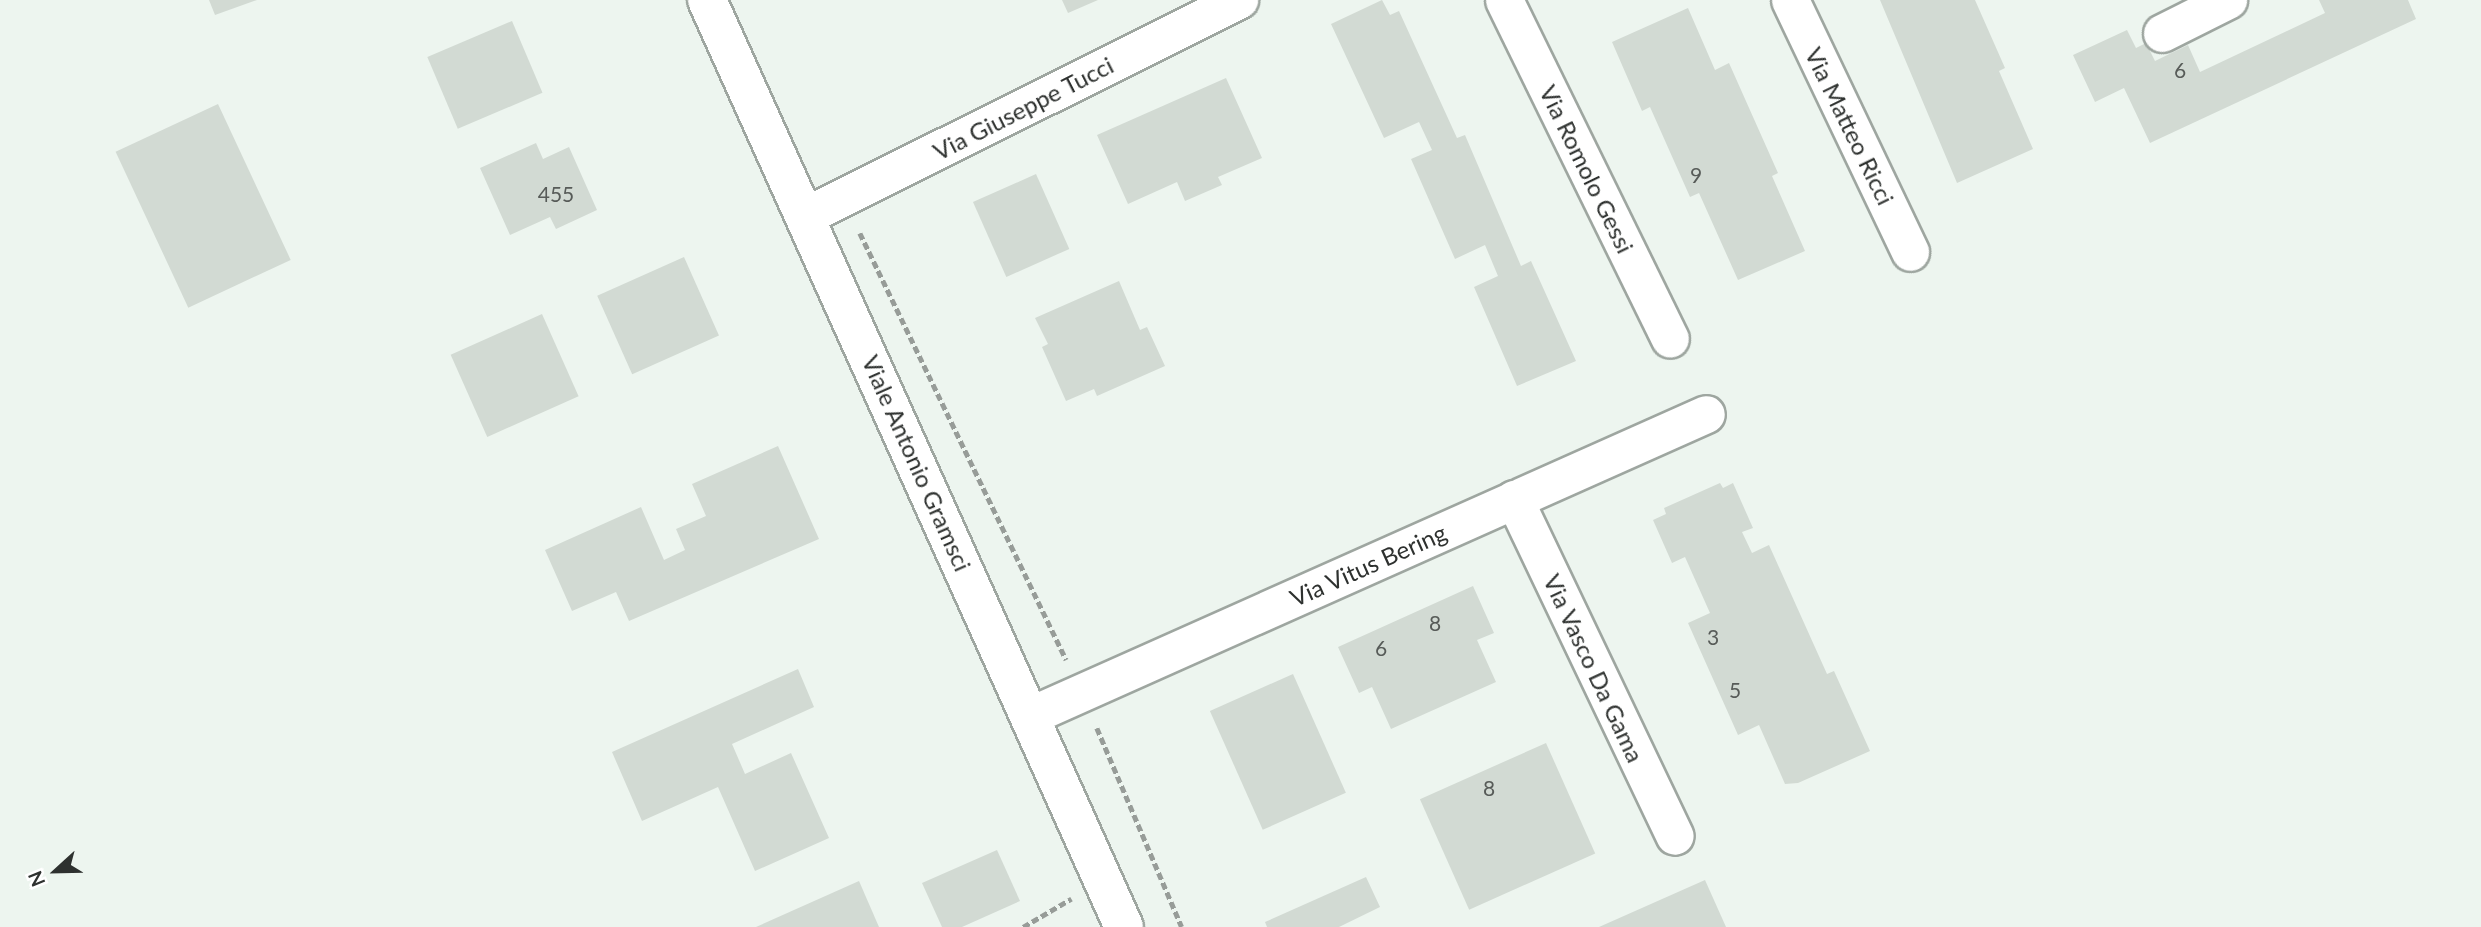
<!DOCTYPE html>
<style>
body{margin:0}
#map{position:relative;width:2481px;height:927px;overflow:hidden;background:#edf5ef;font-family:Lato,sans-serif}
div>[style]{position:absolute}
.building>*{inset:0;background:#d2dad3;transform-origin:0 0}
.path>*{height:4.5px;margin-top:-2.25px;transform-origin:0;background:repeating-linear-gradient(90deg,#979c98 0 7px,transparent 0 10.5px)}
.roads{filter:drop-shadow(2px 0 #9ea6a0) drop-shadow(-2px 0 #9ea6a0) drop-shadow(0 2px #9ea6a0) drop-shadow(0 -2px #9ea6a0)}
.street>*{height:37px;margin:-18.5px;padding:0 18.5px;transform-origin:18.5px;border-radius:18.5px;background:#fff}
.secondary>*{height:38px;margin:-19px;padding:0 19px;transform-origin:19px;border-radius:19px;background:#fff}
span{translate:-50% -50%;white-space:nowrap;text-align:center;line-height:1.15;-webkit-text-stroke:5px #fff;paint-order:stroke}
.number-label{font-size:21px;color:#575b58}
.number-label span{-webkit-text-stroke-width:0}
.street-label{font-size:24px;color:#2e312f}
.north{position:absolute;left:21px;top:836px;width:70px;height:70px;-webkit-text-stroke:5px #fff;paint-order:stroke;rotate:248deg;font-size:19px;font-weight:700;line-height:28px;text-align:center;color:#2e312f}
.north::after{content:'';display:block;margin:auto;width:24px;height:32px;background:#2e312f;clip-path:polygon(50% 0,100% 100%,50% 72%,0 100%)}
</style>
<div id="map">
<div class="building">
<div style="clip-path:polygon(209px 0,257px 0,215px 15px)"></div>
<div style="clip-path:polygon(1062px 0,1098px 0,1068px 13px)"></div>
<div style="clip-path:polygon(1382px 0,1390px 15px,1399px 11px,1457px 138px,1465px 135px,1521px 266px,1531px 261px,1576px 361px,1517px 386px,1474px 287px,1498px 276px,1485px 245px,1455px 259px,1411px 159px,1432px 150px,1419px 122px,1384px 138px,1331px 24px)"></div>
<div style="clip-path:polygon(1880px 0,1975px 0,2005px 68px,1999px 71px,2033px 149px,1957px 183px)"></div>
<div style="clip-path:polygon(2319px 0,2408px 0,2416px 19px,2150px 143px,2124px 88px,2095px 102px,2073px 55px,2127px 30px,2136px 48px,2146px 43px,2155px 61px,2188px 45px,2200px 72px,2325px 13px)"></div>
<div style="clip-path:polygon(1688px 8px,1715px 70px,1729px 63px,1778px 173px,1772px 176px,1805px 251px,1738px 280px,1699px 193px,1690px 197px,1650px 107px,1642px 111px,1612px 42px)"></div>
<div style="left:512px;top:21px;width:78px;height:92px;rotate:67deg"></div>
<div style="clip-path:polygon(1226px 78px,1262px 158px,1218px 177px,1222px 185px,1185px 201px,1177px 182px,1128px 204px,1097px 135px)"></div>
<div style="left:218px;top:104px;width:172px;height:113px;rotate:65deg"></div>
<div style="clip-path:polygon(536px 143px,543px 159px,569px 147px,597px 210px,556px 229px,550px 217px,510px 235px,480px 168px)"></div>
<div style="left:1036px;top:174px;width:82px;height:69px;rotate:66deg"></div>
<div style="left:684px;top:257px;width:86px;height:95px;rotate:66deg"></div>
<div style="clip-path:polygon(1119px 281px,1140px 330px,1147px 327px,1165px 366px,1097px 396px,1094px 389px,1066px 401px,1042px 347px,1048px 344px,1035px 318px)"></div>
<div style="left:542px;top:314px;width:90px;height:100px;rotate:66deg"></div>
<div style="clip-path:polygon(778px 446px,819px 539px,629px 621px,616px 592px,572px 611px,545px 550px,641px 507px,664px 560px,685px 550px,676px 529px,706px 516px,692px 484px)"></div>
<div style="clip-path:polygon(1720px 483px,1723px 488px,1733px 483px,1753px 528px,1742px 532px,1752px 553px,1769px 545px,1827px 674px,1834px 671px,1870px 751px,1798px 783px,1785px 784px,1759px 725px,1738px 735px,1688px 623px,1710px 613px,1685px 557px,1672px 563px,1653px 520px,1666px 514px,1664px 508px)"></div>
<div style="clip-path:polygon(1473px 586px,1494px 633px,1477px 640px,1496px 682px,1391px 729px,1372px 687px,1359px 693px,1338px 647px)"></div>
<div style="clip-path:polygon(798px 669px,814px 707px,732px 744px,745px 774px,791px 753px,829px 838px,755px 871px,718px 787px,642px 821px,612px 752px)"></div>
<div style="left:1293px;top:674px;width:130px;height:91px;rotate:66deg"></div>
<div style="left:1546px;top:743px;width:121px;height:138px;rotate:66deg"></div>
<div style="clip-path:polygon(997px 850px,1020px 901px,962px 927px,942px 927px,922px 883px)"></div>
<div style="clip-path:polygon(1366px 877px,1380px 907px,1339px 927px,1267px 927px,1265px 922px)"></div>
<div style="clip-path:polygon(1705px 880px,1726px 927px,1599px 927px)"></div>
<div style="clip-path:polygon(859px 881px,879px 927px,756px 927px)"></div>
</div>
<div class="path">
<div style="left:860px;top:233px;width:474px;rotate:64.2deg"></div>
<div style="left:1097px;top:728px;width:216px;rotate:66.9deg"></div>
<div style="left:1023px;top:927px;width:56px;rotate:-30.3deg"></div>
</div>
<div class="roads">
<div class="street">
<div style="left:1504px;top:0;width:377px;rotate:63.9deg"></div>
<div style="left:1790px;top:0;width:279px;rotate:64.5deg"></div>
<div style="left:2162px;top:33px;width:74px;rotate:-26.6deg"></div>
<div style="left:807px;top:215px;width:483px;rotate:-26.5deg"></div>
<div style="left:1514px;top:499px;width:373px;rotate:64.5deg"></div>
<div style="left:1029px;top:716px;width:741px;rotate:-24.04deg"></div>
</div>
<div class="secondary">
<div style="left:707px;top:0;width:1016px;rotate:65.78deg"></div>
</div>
</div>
<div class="number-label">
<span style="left:2180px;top:70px">6</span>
<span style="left:1696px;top:175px">9</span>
<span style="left:556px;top:194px">455</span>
<span style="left:1435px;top:623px">8</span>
<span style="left:1713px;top:637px">3</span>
<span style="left:1381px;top:648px">6</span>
<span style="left:1735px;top:690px">5</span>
<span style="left:1489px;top:788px">8</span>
</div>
<div class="street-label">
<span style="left:1023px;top:108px;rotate:-27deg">Via Giuseppe Tucci</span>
<span style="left:1850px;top:126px;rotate:64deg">Via Matteo Ricci</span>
<span style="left:1587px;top:169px;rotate:64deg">Via Romolo Gessi</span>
<span style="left:917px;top:463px;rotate:66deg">Viale Antonio Gramsci</span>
<span style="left:1368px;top:565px;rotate:-24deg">Via Vitus Bering</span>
<span style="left:1594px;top:668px;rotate:65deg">Via Vasco Da Gama</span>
</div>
<div class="north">N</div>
</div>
